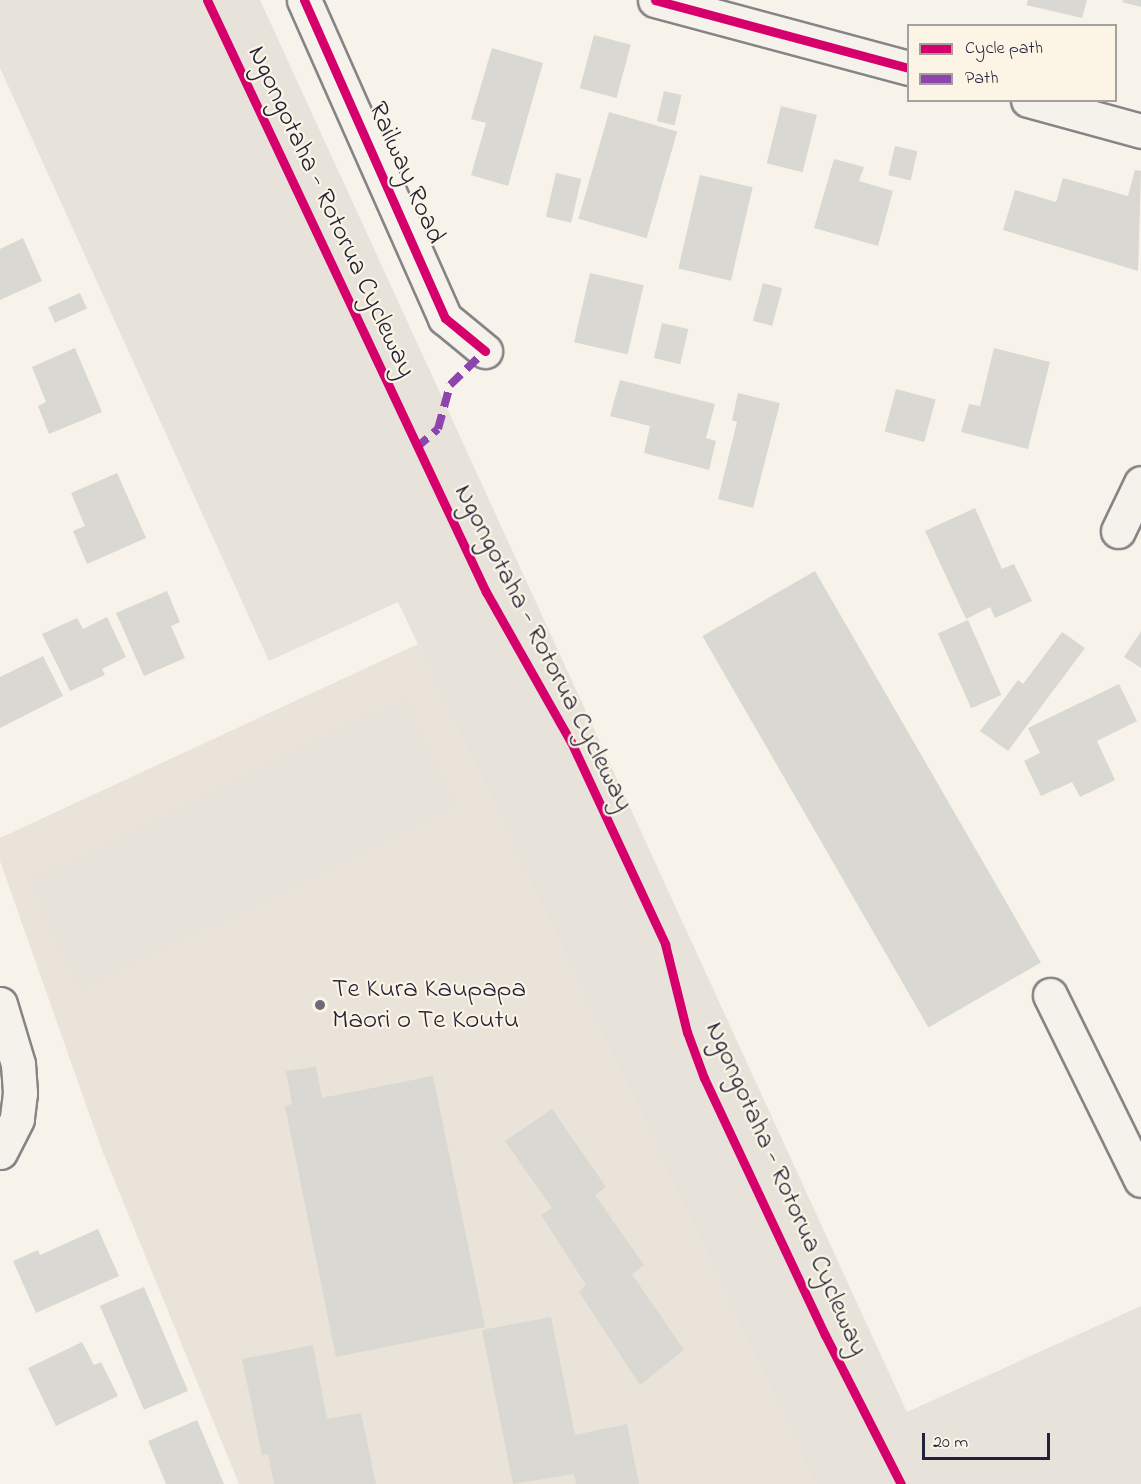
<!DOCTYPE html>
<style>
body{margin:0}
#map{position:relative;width:1141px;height:1484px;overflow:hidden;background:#f7f3ea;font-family:"Indie Flower",sans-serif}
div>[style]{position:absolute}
.built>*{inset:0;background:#e9e3d9}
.green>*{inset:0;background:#e8e3da;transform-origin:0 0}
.building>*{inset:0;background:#dad8d2;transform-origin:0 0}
.roads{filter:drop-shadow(2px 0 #868485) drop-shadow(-2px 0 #868485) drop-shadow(0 2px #868485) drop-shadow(0 -2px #868485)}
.minor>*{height:33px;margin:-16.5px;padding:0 16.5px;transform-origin:16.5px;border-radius:16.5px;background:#f5f2ec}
.quiet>*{height:8px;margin-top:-4px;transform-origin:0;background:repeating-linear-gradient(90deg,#8e44ad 0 15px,transparent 0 23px)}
.cycleway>*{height:9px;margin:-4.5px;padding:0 4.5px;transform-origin:4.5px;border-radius:4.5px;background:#d6006c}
.dots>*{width:16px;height:16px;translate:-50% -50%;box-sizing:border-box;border:3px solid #fcf5e5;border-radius:50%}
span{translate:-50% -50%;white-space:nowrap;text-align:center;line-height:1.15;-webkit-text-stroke:4.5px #fcf5e5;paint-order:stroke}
.street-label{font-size:27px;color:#22223b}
.poi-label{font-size:27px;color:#22223b}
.left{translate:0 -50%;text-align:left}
.legend{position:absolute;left:907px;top:24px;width:210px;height:78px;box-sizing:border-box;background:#fcf5e5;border:2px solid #a5a1a1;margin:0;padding:8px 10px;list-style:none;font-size:18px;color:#22223b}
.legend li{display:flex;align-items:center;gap:12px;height:30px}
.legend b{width:30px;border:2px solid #a5a1a1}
.scale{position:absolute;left:922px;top:1433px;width:128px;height:27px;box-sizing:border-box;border:3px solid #22223b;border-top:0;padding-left:8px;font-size:18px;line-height:21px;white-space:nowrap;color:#22223b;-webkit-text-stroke:4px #fcf5e5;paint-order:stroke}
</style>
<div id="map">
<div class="built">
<div style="clip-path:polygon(418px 644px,815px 1484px,239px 1484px,102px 1150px,0 861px,0 838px)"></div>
</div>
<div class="green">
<div style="clip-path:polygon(0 0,260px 0,907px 1412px,1141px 1306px,1141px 1484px,815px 1484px,398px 602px,269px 661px,0 68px)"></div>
<div style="left:405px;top:698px;width:120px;height:418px;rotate:64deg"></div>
</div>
<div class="building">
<div style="clip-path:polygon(1028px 0,1087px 0,1082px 18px,1026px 5px)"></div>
<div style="clip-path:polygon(1123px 0,1141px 0,1141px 7px,1122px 2px)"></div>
<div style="left:594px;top:35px;width:38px;height:55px;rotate:15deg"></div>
<div style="clip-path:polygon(492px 48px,543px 63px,508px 186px,471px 175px,486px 123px,471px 119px)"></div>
<div style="left:664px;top:91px;width:18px;height:31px;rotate:13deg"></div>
<div style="left:781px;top:106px;width:37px;height:59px;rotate:14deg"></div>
<div style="left:609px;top:112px;width:71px;height:111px;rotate:16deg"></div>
<div style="left:895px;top:146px;width:23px;height:30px;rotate:13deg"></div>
<div style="clip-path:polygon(834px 159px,864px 167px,859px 181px,893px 191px,878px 246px,814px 228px)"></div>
<div style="clip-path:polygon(1135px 170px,1141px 171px,1138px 271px,1003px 230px,1015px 190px,1056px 202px,1063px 178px,1128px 196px)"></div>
<div style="left:556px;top:173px;width:26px;height:45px;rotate:13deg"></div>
<div style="left:700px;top:175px;width:54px;height:96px;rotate:13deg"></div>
<div style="clip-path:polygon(23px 238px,42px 281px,0 300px,0 249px)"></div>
<div style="left:590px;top:273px;width:55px;height:71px;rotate:13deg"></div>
<div style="left:763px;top:283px;width:20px;height:39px;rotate:15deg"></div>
<div style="left:80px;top:293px;width:17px;height:35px;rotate:66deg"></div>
<div style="left:662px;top:323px;width:27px;height:36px;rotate:13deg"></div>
<div style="clip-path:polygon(75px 348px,102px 412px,49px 434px,38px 406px,46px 402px,32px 367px)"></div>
<div style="clip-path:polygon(994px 348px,1050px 362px,1028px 449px,961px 432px,969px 404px,980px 406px)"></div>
<div style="clip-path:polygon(620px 380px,715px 404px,706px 438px,716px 441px,709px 470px,644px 453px,650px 426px,610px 416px)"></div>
<div style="left:896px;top:389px;width:41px;height:44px;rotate:15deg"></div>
<div style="clip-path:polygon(738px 393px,780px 403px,753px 508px,718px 499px,737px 422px,732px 420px)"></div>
<div style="clip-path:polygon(117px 473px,146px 538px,87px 564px,73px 531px,85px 526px,71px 493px)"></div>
<div style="clip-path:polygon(975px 508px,1002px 569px,1014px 564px,1032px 601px,995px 618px,990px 607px,966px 619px,925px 531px)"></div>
<div style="left:815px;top:571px;width:452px;height:130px;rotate:60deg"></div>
<div style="clip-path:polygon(167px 591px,180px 622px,171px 626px,185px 658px,144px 676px,116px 613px)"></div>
<div style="clip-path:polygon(107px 617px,126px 657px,102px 669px,105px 675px,70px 691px,42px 634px,77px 618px,83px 629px)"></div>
<div style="left:968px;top:620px;width:82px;height:33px;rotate:66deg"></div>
<div style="clip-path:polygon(1141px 631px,1141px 668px,1124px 657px)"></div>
<div style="clip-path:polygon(1062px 632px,1085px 648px,1008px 751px,980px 731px,1018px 680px,1023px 684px)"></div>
<div style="clip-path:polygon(43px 656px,63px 696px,0 728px,0 677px)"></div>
<div style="clip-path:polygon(1119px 684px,1137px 721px,1097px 741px,1115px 780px,1080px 797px,1072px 782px,1041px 796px,1024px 761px,1040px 753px,1028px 728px)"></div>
<div style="clip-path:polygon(316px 1067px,322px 1098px,433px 1076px,485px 1327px,336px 1357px,285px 1106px,292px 1104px,286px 1071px)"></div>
<div style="clip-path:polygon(552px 1109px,606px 1187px,595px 1195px,644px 1265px,632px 1274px,684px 1350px,640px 1385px,579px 1292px,586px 1285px,541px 1215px,552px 1208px,505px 1141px)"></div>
<div style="clip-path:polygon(98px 1229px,119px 1276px,36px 1313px,13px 1261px,38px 1250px,40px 1255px)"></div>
<div style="left:144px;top:1287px;width:113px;height:48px;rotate:67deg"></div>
<div style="clip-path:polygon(551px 1317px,575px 1435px,627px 1424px,639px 1484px,576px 1484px,574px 1474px,513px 1484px,482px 1330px)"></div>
<div style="clip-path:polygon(82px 1342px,94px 1365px,101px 1362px,118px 1396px,56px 1426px,28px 1368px)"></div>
<div style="clip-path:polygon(313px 1345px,327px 1419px,361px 1413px,376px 1484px,274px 1484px,268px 1454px,262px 1455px,242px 1359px)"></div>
<div style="clip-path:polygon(197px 1420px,224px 1484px,166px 1484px,148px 1441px)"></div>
</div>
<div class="roads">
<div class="minor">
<div style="left:304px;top:0;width:348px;rotate:66.1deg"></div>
<div style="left:445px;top:318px;width:52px;rotate:39.5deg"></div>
<div style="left:655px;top:0;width:262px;rotate:15deg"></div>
<div style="left:1028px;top:100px;width:117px;rotate:15.3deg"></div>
<div style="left:1118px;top:531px;width:53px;rotate:-64.4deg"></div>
<div style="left:1050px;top:995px;width:206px;rotate:63.8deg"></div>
<div style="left:0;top:1004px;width:63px;rotate:73.3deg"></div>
<div style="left:18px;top:1064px;width:29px;rotate:86deg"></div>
<div style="left:20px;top:1093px;width:26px;rotate:97deg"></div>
<div style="left:17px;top:1119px;width:37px;rotate:117deg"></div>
</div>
</div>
<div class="quiet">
<div style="left:416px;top:448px;width:29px;rotate:-41deg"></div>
<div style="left:438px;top:429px;width:46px;rotate:-74.7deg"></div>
<div style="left:450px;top:385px;width:49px;rotate:-44.2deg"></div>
</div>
<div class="cycleway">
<div style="left:207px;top:0;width:654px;rotate:64.77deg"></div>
<div style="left:486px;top:592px;width:172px;rotate:60.5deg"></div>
<div style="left:571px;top:742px;width:223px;rotate:65deg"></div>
<div style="left:665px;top:944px;width:91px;rotate:76deg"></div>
<div style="left:687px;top:1032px;width:49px;rotate:69.7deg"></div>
<div style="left:704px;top:1078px;width:284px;rotate:64.8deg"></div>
<div style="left:825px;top:1335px;width:167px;rotate:63deg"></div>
<div style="left:304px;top:0;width:348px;rotate:66.1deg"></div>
<div style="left:445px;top:318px;width:52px;rotate:39.5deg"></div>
<div style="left:655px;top:0;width:262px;rotate:15deg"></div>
</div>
<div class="dots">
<div style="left:320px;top:1005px;background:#6d6b78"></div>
</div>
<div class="street-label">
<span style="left:406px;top:173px;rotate:66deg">Railway Road</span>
<span style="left:331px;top:212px;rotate:65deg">Ngongotaha - Rotorua Cycleway</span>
<span style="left:543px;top:648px;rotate:63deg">Ngongotaha - Rotorua Cycleway</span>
<span style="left:786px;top:1189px;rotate:66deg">Ngongotaha - Rotorua Cycleway</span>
</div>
<div class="poi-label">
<span class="left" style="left:332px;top:1005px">Te Kura Kaupapa<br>Maori o Te Koutu</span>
</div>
<ul class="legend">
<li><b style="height:8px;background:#d6006c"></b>Cycle path</li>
<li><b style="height:8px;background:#8e44ad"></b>Path</li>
</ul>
<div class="scale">20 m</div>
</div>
